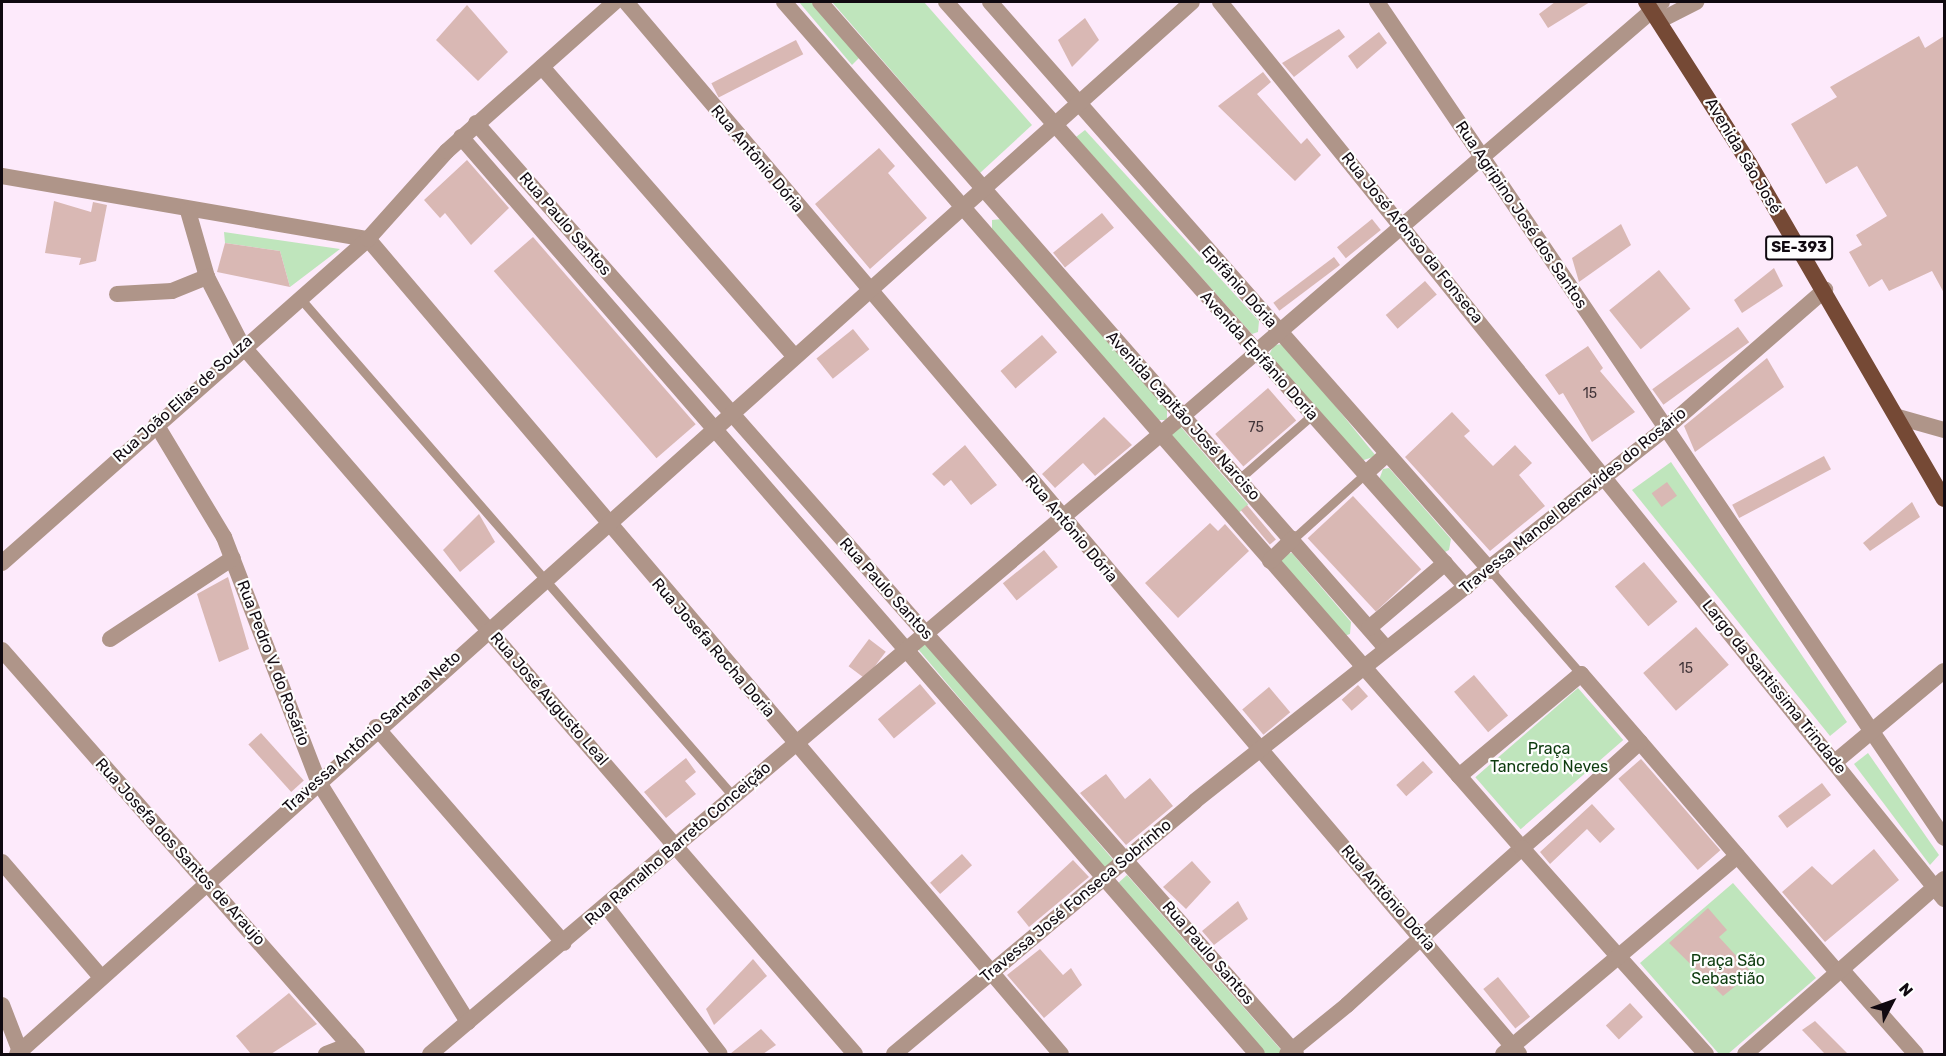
<!DOCTYPE html>
<meta charset="utf-8">
<style>
body{margin:0}
#map{position:relative;width:1946px;height:1056px;overflow:hidden;background:#fdeafb;font-family:Rubik,sans-serif}
div>[style]{position:absolute}
.green>*{inset:0;background:#bfe5bc;transform-origin:0 0}
.building>*{inset:0;background:#d9b8b4;transform-origin:0 0}
.service>*{height:9px;margin:-4.5px;padding:0 4.5px;transform-origin:4.5px;border-radius:4.5px;background:#af9589}
.pedestrian>*{height:15px;margin:-7.5px;padding:0 7.5px;transform-origin:7.5px;border-radius:7.5px;background:#af9589}
.minor>*{height:16px;margin:-8px;padding:0 8px;transform-origin:8px;border-radius:8px;background:#af9589}
.primary>*{height:16px;margin:-8px;padding:0 8px;transform-origin:8px;border-radius:8px;background:#754935}
span{translate:-50% -50%;white-space:nowrap;text-align:center;line-height:1.15;-webkit-text-stroke:4.5px #fefefe;paint-order:stroke}
.number-label{font-size:14px;color:#423539}
.number-label span{-webkit-text-stroke-width:0}
.shield-label span{padding:2px 4px;background:#fefefe;border:2px solid;border-radius:4px;-webkit-text-stroke-width:0}
.shield-label{font-size:15px;color:#100910;font-weight:700}
.street-label{font-size:16px;color:#100910}
.park-label{font-size:16px;color:#0d3b0e}
.frame{position:absolute;inset:0;border:3px solid #100910;pointer-events:none}
.north{position:absolute;left:1862px;top:972px;width:60px;height:60px;-webkit-text-stroke:4px #fefefe;paint-order:stroke;rotate:49deg;font-size:16px;font-weight:700;line-height:24px;text-align:center;color:#100910}
.north::after{content:'';display:block;margin:auto;width:21px;height:27px;background:#100910;clip-path:polygon(50% 0,100% 100%,50% 72%,0 100%)}
</style>
<div id="map">
<div class="green">
<div style="clip-path:polygon(799px 2px,812px 2px,860px 57px,852px 65px)"></div>
<div style="clip-path:polygon(832px 2px,924px 2px,1032px 125px,980px 173px)"></div>
<div style="clip-path:polygon(1085px 130px,1259px 321px,1258px 332px,1252px 334px,1076px 137px)"></div>
<div style="clip-path:polygon(1002px 219px,1167px 409px,1167px 420px,1156px 420px,992px 232px,992px 220px)"></div>
<div style="clip-path:polygon(224px 232px,278px 240px,340px 249px,290px 287px,280px 251px,225px 243px)"></div>
<div style="clip-path:polygon(1282px 344px,1289px 349px,1376px 456px,1361px 461px,1269px 355px,1274px 345px)"></div>
<div style="left:1180px;top:426px;width:104px;height:17px;rotate:49deg"></div>
<div style="clip-path:polygon(1671px 462px,1847px 722px,1830px 736px,1632px 490px)"></div>
<div style="clip-path:polygon(1389px 468px,1451px 539px,1449px 550px,1443px 553px,1379px 480px,1383px 469px)"></div>
<div style="clip-path:polygon(1292px 553px,1351px 622px,1350px 634px,1344px 636px,1281px 566px,1282px 554px)"></div>
<div style="clip-path:polygon(927px 642px,1121px 869px,1111px 878px,918px 649px)"></div>
<div style="left:1578px;top:688px;width:69px;height:136px;rotate:49deg"></div>
<div style="clip-path:polygon(1868px 753px,1939px 855px,1930px 865px,1854px 764px)"></div>
<div style="clip-path:polygon(1127px 875px,1283px 1052px,1280px 1054px,1262px 1054px,1116px 885px)"></div>
<div style="clip-path:polygon(1733px 883px,1816px 978px,1728px 1054px,1719px 1054px,1640px 963px)"></div>
</div>
<div class="building">
<div style="clip-path:polygon(1555px 2px,1590px 2px,1548px 28px,1539px 14px)"></div>
<div style="clip-path:polygon(467px 5px,508px 52px,478px 81px,436px 40px)"></div>
<div style="clip-path:polygon(1085px 18px,1099px 40px,1072px 67px,1058px 40px)"></div>
<div style="clip-path:polygon(1339px 29px,1345px 37px,1294px 77px,1282px 63px)"></div>
<div style="clip-path:polygon(1379px 32px,1387px 43px,1357px 69px,1348px 56px)"></div>
<div style="clip-path:polygon(1919px 36px,1925px 48px,1944px 36px,1944px 293px,1932px 271px,1889px 291px,1882px 279px,1869px 287px,1849px 252px,1862px 245px,1856px 235px,1887px 216px,1857px 166px,1826px 184px,1791px 124px,1837px 97px,1830px 87px)"></div>
<div style="left:796px;top:40px;width:16px;height:95px;rotate:63deg"></div>
<div style="clip-path:polygon(1263px 72px,1271px 82px,1257px 94px,1301px 144px,1307px 138px,1321px 155px,1295px 181px,1218px 106px)"></div>
<div style="clip-path:polygon(879px 148px,895px 166px,888px 173px,927px 218px,870px 269px,815px 204px)"></div>
<div style="clip-path:polygon(467px 160px,509px 208px,471px 245px,445px 213px,440px 218px,424px 200px)"></div>
<div style="clip-path:polygon(54px 201px,91px 212px,93px 202px,107px 205px,96px 261px,79px 265px,81px 258px,45px 253px)"></div>
<div style="left:1102px;top:213px;width:19px;height:63px;rotate:51deg"></div>
<div style="left:1372px;top:219px;width:14px;height:45px;rotate:51deg"></div>
<div style="clip-path:polygon(1621px 224px,1631px 245px,1579px 282px,1572px 258px)"></div>
<div style="left:533px;top:237px;width:248px;height:52px;rotate:49deg"></div>
<div style="clip-path:polygon(225px 243px,280px 251px,290px 287px,217px 272px)"></div>
<div style="left:1334px;top:257px;width:10px;height:76px;rotate:53deg"></div>
<div style="clip-path:polygon(1774px 268px,1783px 286px,1742px 313px,1734px 300px)"></div>
<div style="left:1659px;top:270px;width:50px;height:64px;rotate:51deg"></div>
<div style="left:1425px;top:281px;width:18px;height:52px;rotate:49deg"></div>
<div style="left:1738px;top:327px;width:19px;height:106px;rotate:54deg"></div>
<div style="left:853px;top:329px;width:26px;height:47px;rotate:51deg"></div>
<div style="left:1042px;top:335px;width:23px;height:55px;rotate:49deg"></div>
<div style="clip-path:polygon(1588px 346px,1603px 368px,1600px 371px,1635px 412px,1592px 442px,1563px 393px,1559px 395px,1545px 375px)"></div>
<div style="clip-path:polygon(1767px 358px,1784px 387px,1695px 452px,1684px 426px)"></div>
<div style="left:1268px;top:388px;width:43px;height:70px;rotate:49deg"></div>
<div style="clip-path:polygon(1452px 412px,1470px 431px,1464px 436px,1493px 466px,1515px 445px,1532px 463px,1519px 475px,1545px 506px,1490px 551px,1405px 457px)"></div>
<div style="clip-path:polygon(1104px 417px,1132px 445px,1095px 476px,1083px 463px,1055px 488px,1042px 474px)"></div>
<div style="clip-path:polygon(965px 445px,997px 485px,971px 505px,951px 480px,944px 486px,932px 474px)"></div>
<div style="left:1824px;top:456px;width:15px;height:104px;rotate:62deg"></div>
<div style="left:1667px;top:482px;width:17px;height:19px;rotate:54deg"></div>
<div style="left:1353px;top:496px;width:100px;height:62px;rotate:47deg"></div>
<div style="clip-path:polygon(1912px 502px,1920px 517px,1870px 551px,1863px 543px)"></div>
<div style="left:1247px;top:505px;width:45px;height:8px;rotate:50deg"></div>
<div style="clip-path:polygon(479px 514px,495px 542px,460px 572px,443px 550px)"></div>
<div style="clip-path:polygon(1210px 523px,1218px 531px,1225px 524px,1249px 551px,1178px 618px,1145px 583px)"></div>
<div style="left:1044px;top:550px;width:22px;height:53px;rotate:51deg"></div>
<div style="left:1644px;top:562px;width:52px;height:38px;rotate:50deg"></div>
<div style="clip-path:polygon(228px 577px,249px 649px,219px 662px,197px 594px)"></div>
<div style="left:1696px;top:627px;width:50px;height:70px;rotate:49deg"></div>
<div style="left:869px;top:639px;width:21px;height:34px;rotate:37deg"></div>
<div style="left:1474px;top:675px;width:53px;height:26px;rotate:50deg"></div>
<div style="left:920px;top:684px;width:25px;height:55px;rotate:50deg"></div>
<div style="left:1358px;top:685px;width:15px;height:22px;rotate:48deg"></div>
<div style="left:1269px;top:687px;width:33px;height:35px;rotate:50deg"></div>
<div style="left:261px;top:733px;width:64px;height:17px;rotate:48deg"></div>
<div style="clip-path:polygon(686px 758px,696px 772px,685px 781px,696px 794px,666px 818px,644px 792px)"></div>
<div style="left:1641px;top:759px;width:121px;height:30px;rotate:49deg"></div>
<div style="left:1423px;top:761px;width:15px;height:36px;rotate:48deg"></div>
<div style="clip-path:polygon(1106px 774px,1125px 799px,1150px 778px,1173px 806px,1126px 845px,1080px 793px)"></div>
<div style="left:1822px;top:783px;width:15px;height:55px;rotate:53deg"></div>
<div style="clip-path:polygon(1592px 804px,1615px 829px,1600px 843px,1587px 829px,1550px 864px,1540px 852px)"></div>
<div style="clip-path:polygon(1874px 849px,1899px 880px,1825px 942px,1782px 892px,1812px 866px,1832px 885px)"></div>
<div style="left:962px;top:854px;width:15px;height:43px;rotate:48deg"></div>
<div style="clip-path:polygon(1073px 860px,1089px 877px,1029px 927px,1017px 912px)"></div>
<div style="clip-path:polygon(1192px 861px,1211px 882px,1186px 909px,1163px 887px)"></div>
<div style="clip-path:polygon(1238px 901px,1248px 919px,1214px 945px,1202px 931px)"></div>
<div style="clip-path:polygon(1708px 908px,1727px 930px,1719px 937px,1752px 973px,1723px 996px,1669px 943px)"></div>
<div style="clip-path:polygon(1040px 949px,1063px 975px,1071px 968px,1082px 985px,1044px 1018px,1007px 975px)"></div>
<div style="clip-path:polygon(753px 959px,767px 976px,714px 1025px,706px 1009px)"></div>
<div style="left:1498px;top:977px;width:51px;height:19px;rotate:51deg"></div>
<div style="clip-path:polygon(289px 993px,317px 1024px,271px 1054px,251px 1054px,236px 1036px)"></div>
<div style="left:1630px;top:1003px;width:19px;height:33px;rotate:47deg"></div>
<div style="clip-path:polygon(1815px 1021px,1848px 1054px,1825px 1054px,1802px 1030px)"></div>
<div style="clip-path:polygon(761px 1029px,776px 1045px,763px 1054px,730px 1054px)"></div>
</div>
<div class="service">
<div style="left:299px;top:297px;width:663px;rotate:48.98deg"></div>
<div style="left:1239px;top:479px;width:97px;rotate:-41.2deg"></div>
<div style="left:1293px;top:539px;width:97px;rotate:-42.1deg"></div>
<div style="left:1491px;top:571px;width:137px;rotate:48.9deg"></div>
</div>
<div class="pedestrian">
<div style="left:1182px;top:416px;width:98px;rotate:-40.9deg"></div>
</div>
<div class="minor">
<div style="left:626px;top:2px;width:1380px;rotate:49.67deg"></div>
<div style="left:784px;top:2px;width:1027px;rotate:48.91deg"></div>
<div style="left:820px;top:2px;width:857px;rotate:48.78deg"></div>
<div style="left:946px;top:2px;width:783px;rotate:48.37deg"></div>
<div style="left:990px;top:2px;width:758px;rotate:48.64deg"></div>
<div style="left:1220px;top:2px;width:1153px;rotate:51.09deg"></div>
<div style="left:1377px;top:2px;width:1010px;rotate:55.85deg"></div>
<div style="left:1659px;top:21px;width:42px;rotate:-27.2deg"></div>
<div style="left:542px;top:67px;width:382px;rotate:48.9deg"></div>
<div style="left:476px;top:123px;width:1241px;rotate:48.63deg"></div>
<div style="left:461px;top:137px;width:1214px;rotate:49.04deg"></div>
<div style="left:2px;top:176px;width:371px;rotate:9.8deg"></div>
<div style="left:188px;top:211px;width:69px;rotate:73.9deg"></div>
<div style="left:207px;top:277px;width:76px;rotate:62.8deg"></div>
<div style="left:242px;top:345px;width:937px;rotate:49.15deg"></div>
<div style="left:368px;top:239px;width:1070px;rotate:49.63deg"></div>
<div style="left:117px;top:294px;width:55px;rotate:-3.1deg"></div>
<div style="left:172px;top:291px;width:38px;rotate:-22deg"></div>
<div style="left:1256px;top:352px;width:536px;rotate:-40.76deg"></div>
<div style="left:1898px;top:417px;width:48px;rotate:15.8deg"></div>
<div style="left:156px;top:424px;width:132px;rotate:59deg"></div>
<div style="left:224px;top:537px;width:261px;rotate:68.9deg"></div>
<div style="left:318px;top:781px;width:284px;rotate:58.1deg"></div>
<div style="left:1365px;top:474px;width:30px;rotate:-42deg"></div>
<div style="left:1270px;top:561px;width:32px;rotate:-44deg"></div>
<div style="left:2px;top:563px;width:489px;rotate:-41.5deg"></div>
<div style="left:368px;top:239px;width:118px;rotate:-48.1deg"></div>
<div style="left:447px;top:151px;width:225px;rotate:-41.6deg"></div>
<div style="left:1369px;top:628px;width:100px;rotate:-40.5deg"></div>
<div style="left:110px;top:639px;width:147px;rotate:-33.4deg"></div>
<div style="left:2px;top:650px;width:538px;rotate:48.69deg"></div>
<div style="left:376px;top:727px;width:286px;rotate:49deg"></div>
<div style="left:1640px;top:742px;width:303px;rotate:49.4deg"></div>
<div style="left:1835px;top:762px;width:142px;rotate:-39.9deg"></div>
<div style="left:2px;top:862px;width:152px;rotate:49.3deg"></div>
<div style="left:607px;top:907px;width:185px;rotate:52.5deg"></div>
<div style="left:1841px;top:969px;width:113px;rotate:48.6deg"></div>
<div style="left:2px;top:1005px;width:53px;rotate:68.8deg"></div>
<div style="left:17px;top:1054px;width:1577px;rotate:-41.84deg"></div>
<div style="left:326px;top:1054px;width:25px;rotate:-21deg"></div>
<div style="left:430px;top:1054px;width:986px;rotate:-40.31deg"></div>
<div style="left:894px;top:1054px;width:393px;rotate:-40deg"></div>
<div style="left:1195px;top:801px;width:601px;rotate:-38.38deg"></div>
<div style="left:1666px;top:428px;width:211px;rotate:-41deg"></div>
<div style="left:1287px;top:1054px;width:77px;rotate:-39.2deg"></div>
<div style="left:1347px;top:1005px;width:101px;rotate:-42.2deg"></div>
<div style="left:1422px;top:937px;width:134px;rotate:-41.7deg"></div>
<div style="left:1522px;top:848px;width:30px;rotate:-41deg"></div>
<div style="left:1545px;top:828px;width:128px;rotate:-42.2deg"></div>
<div style="left:1640px;top:742px;width:90px;rotate:-130.9deg"></div>
<div style="left:1581px;top:674px;width:159px;rotate:140.1deg"></div>
<div style="left:1459px;top:776px;width:96px;rotate:48.8deg"></div>
<div style="left:1522px;top:848px;width:144px;rotate:48.4deg"></div>
<div style="left:1618px;top:956px;width:132px;rotate:48.1deg"></div>
<div style="left:1503px;top:1054px;width:307px;rotate:-40.2deg"></div>
<div style="left:1745px;top:1054px;width:265px;rotate:-41.3deg"></div>
</div>
<div class="primary">
<div style="left:1646px;top:2px;width:191px;rotate:57.4deg"></div>
<div style="left:1749px;top:163px;width:388px;rotate:59.9deg"></div>
</div>
<div class="number-label">
<span style="left:1590px;top:394px">15</span>
<span style="left:1256px;top:428px">75</span>
<span style="left:1686px;top:669px">15</span>
</div>
<div class="shield-label">
<span style="left:1799px;top:248px">SE-393</span>
</div>
<div class="street-label">
<span style="left:1743px;top:156px;rotate:59deg">Avenida São José</span>
<span style="left:757px;top:159px;rotate:50deg">Rua Antônio Dória</span>
<span style="left:1521px;top:215px;rotate:56deg">Rua Agripino José dos Santos</span>
<span style="left:565px;top:224px;rotate:49deg">Rua Paulo Santos</span>
<span style="left:1412px;top:238px;rotate:51deg">Rua José Afonso da Fonseca</span>
<span style="left:1239px;top:287px;rotate:48deg">Epifânio Dória</span>
<span style="left:1259px;top:356px;rotate:48deg">Avenida Epifânio Doria</span>
<span style="left:183px;top:399px;rotate:-42deg">Rua João Elias de Souza</span>
<span style="left:1183px;top:416px;rotate:48deg">Avenida Capitão José Narciso</span>
<span style="left:1573px;top:501px;rotate:-39deg">Travessa Manoel Benevides do Rosário</span>
<span style="left:1071px;top:529px;rotate:50deg">Rua Antônio Dória</span>
<span style="left:886px;top:589px;rotate:48deg">Rua Paulo Santos</span>
<span style="left:713px;top:648px;rotate:49deg">Rua Josefa Rocha Doria</span>
<span style="left:273px;top:663px;rotate:69deg">Rua Pedro V. do Rosário</span>
<span style="left:1774px;top:687px;rotate:51deg">Largo da Santissima Trindade</span>
<span style="left:549px;top:699px;rotate:49deg">Rua José Augusto Leal</span>
<span style="left:372px;top:732px;rotate:-42deg">Travessa Antônio Santana Neto</span>
<span style="left:678px;top:844px;rotate:-41deg">Rua Ramalho Barreto Conceição</span>
<span style="left:180px;top:852px;rotate:48deg">Rua Josefa dos Santos de Araujo</span>
<span style="left:1388px;top:898px;rotate:49deg">Rua Antônio Dória</span>
<span style="left:1076px;top:901px;rotate:-40deg">Travessa José Fonseca Sobrinho</span>
<span style="left:1208px;top:953px;rotate:49deg">Rua Paulo Santos</span>
</div>
<div class="park-label">
<span style="left:1549px;top:758px">Praça<br>Tancredo Neves</span>
<span style="left:1728px;top:970px">Praça São<br>Sebastião</span>
</div>
<div class="frame"></div>
<div class="north">N</div>
</div>
